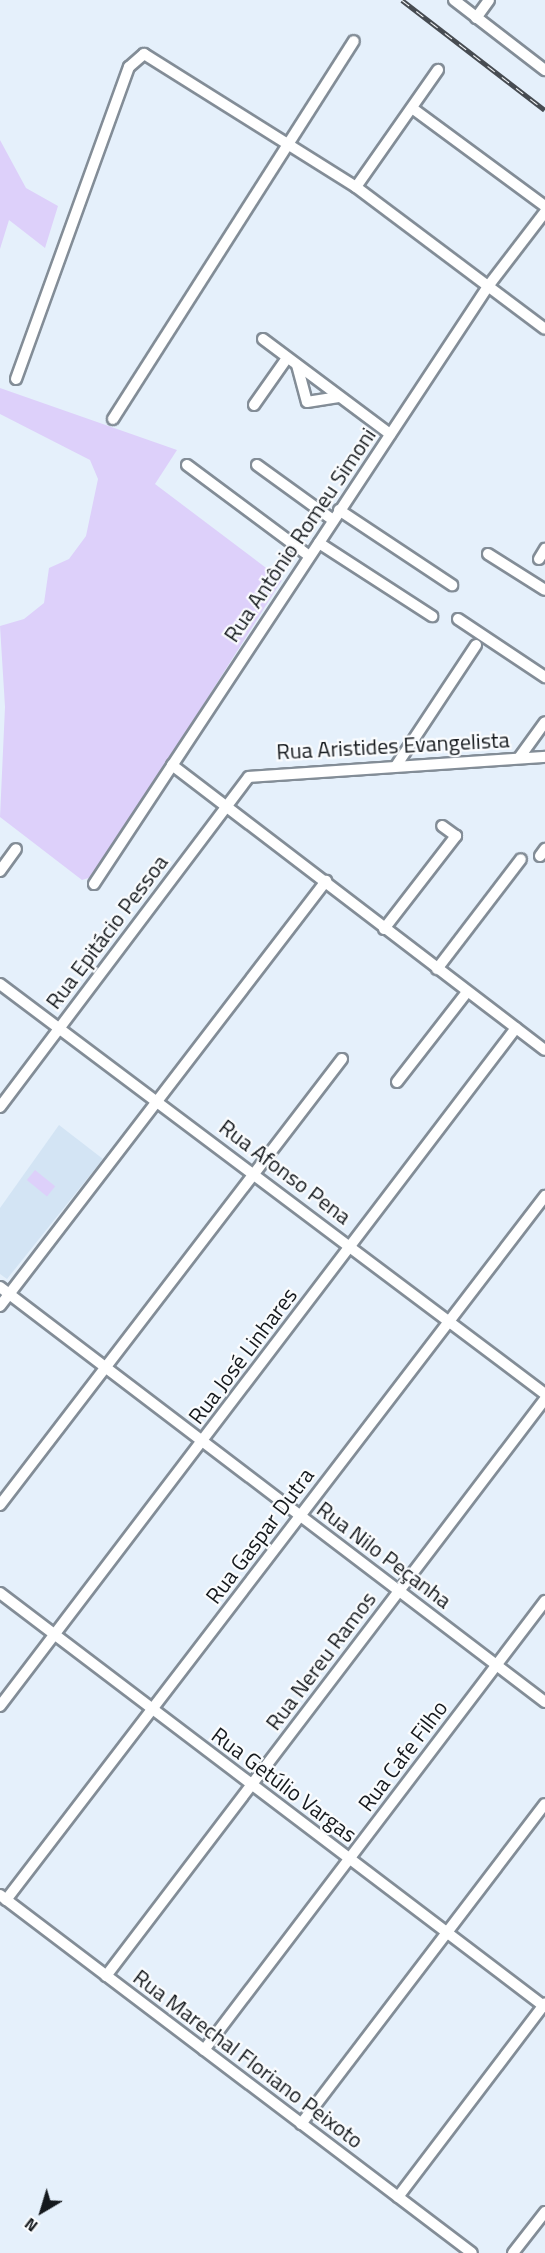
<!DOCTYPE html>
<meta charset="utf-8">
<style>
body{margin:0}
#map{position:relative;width:545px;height:2253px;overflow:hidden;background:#e5f0fb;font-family:"Titillium Web",sans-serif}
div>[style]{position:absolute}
.built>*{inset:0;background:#d3e4f4}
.green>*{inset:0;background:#ddd0fa;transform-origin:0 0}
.roads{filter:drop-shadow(2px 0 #838d97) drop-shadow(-2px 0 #838d97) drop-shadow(0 2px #838d97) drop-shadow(0 -2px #838d97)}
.minor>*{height:10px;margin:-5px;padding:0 5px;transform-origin:5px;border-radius:5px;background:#fff}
.rail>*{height:5px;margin-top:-2.5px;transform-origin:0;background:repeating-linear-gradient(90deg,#fafcfe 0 9px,#474c52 0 18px);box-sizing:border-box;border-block:2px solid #474c52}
span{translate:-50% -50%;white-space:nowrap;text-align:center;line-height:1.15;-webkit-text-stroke:4.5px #fafcfe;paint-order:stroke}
.street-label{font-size:22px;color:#15191d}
.north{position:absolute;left:12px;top:2181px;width:60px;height:60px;-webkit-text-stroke:4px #fafcfe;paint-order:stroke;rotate:218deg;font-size:16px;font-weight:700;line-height:24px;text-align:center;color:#15191d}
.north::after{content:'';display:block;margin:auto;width:21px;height:27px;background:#15191d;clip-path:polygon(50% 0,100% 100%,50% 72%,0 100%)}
</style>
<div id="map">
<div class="built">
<div style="clip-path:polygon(59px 1125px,103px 1159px,7px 1279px,0 1274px,0 1208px)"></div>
</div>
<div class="green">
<div style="clip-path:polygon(0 140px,26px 188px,58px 206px,45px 248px,9px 220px,0 249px)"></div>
<div style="clip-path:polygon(0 388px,177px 450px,155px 484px,282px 580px,95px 876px,82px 880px,0 817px,5px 707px,0 626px,24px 619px,44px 603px,49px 568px,69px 559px,86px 536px,98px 479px,90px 460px,0 414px)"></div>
<div style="left:35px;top:1170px;width:26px;height:13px;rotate:39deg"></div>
</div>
<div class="roads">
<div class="minor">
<div style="left:454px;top:0;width:115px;rotate:37.6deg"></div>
<div style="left:476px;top:18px;width:22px;rotate:-54deg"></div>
<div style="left:412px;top:108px;width:165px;rotate:36.4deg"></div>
<div style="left:356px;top:187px;width:143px;rotate:-55deg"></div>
<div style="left:263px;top:339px;width:159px;rotate:36.8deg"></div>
<div style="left:297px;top:365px;width:38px;rotate:75deg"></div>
<div style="left:307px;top:402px;width:32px;rotate:-9deg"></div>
<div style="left:16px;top:379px;width:332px;rotate:-70.1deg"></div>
<div style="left:129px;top:67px;width:20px;rotate:-41deg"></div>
<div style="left:144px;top:54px;width:250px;rotate:32.1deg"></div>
<div style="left:356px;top:187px;width:236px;rotate:36.9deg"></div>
<div style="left:254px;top:405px;width:57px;rotate:-54.9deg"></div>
<div style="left:113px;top:419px;width:448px;rotate:-57.5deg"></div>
<div style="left:187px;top:465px;width:152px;rotate:36.7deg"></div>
<div style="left:257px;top:465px;width:94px;rotate:35.9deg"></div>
<div style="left:339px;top:510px;width:136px;rotate:33.6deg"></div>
<div style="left:319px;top:543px;width:135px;rotate:32.9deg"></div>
<div style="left:488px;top:554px;width:67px;rotate:32.3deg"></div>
<div style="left:539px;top:559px;width:12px;rotate:-59deg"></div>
<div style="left:458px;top:619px;width:105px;rotate:33.7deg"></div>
<div style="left:519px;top:758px;width:44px;rotate:-54.2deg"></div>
<div style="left:172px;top:765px;width:469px;rotate:37.4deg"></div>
<div style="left:396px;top:766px;width:145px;rotate:-56.5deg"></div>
<div style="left:540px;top:856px;width:9px;rotate:-54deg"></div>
<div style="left:0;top:871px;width:27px;rotate:-54deg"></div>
<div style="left:94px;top:884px;width:718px;rotate:-56.6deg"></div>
<div style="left:489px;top:285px;width:92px;rotate:-52.5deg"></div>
<div style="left:384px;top:929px;width:118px;rotate:-52.3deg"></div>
<div style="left:456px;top:836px;width:17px;rotate:-144deg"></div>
<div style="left:437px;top:969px;width:138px;rotate:-52.6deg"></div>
<div style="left:0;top:984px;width:682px;rotate:36.95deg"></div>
<div style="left:397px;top:1082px;width:114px;rotate:-52.1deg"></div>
<div style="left:0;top:1107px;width:413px;rotate:-53deg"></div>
<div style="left:249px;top:777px;width:297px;rotate:-3.9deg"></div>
<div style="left:0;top:1287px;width:685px;rotate:37.29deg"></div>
<div style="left:0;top:1306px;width:536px;rotate:-52.51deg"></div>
<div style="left:0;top:1505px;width:562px;rotate:-52.52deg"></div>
<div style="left:0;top:1593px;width:684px;rotate:37.22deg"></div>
<div style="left:0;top:1706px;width:852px;rotate:-52.73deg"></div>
<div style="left:0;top:1895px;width:592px;rotate:37.18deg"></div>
<div style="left:6px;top:1900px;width:887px;rotate:-52.56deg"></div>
<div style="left:106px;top:1976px;width:725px;rotate:-52.73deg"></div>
<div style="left:204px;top:2050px;width:564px;rotate:-52.78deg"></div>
<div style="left:301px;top:2124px;width:402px;rotate:-52.7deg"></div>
<div style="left:398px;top:2197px;width:243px;rotate:-52.8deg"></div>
<div style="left:513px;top:2253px;width:52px;rotate:-52deg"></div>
</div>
</div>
<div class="rail">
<div style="left:402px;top:0;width:180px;rotate:37.6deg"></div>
</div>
<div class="street-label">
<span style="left:300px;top:535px;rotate:-56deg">Rua Antônio Romeu Simoni</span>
<span style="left:393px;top:746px;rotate:-3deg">Rua Aristides Evangelista</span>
<span style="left:107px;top:932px;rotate:-53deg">Rua Epitácio Pessoa</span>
<span style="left:285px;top:1172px;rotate:37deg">Rua Afonso Pena</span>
<span style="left:243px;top:1356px;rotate:-53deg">Rua José Linhares</span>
<span style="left:260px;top:1536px;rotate:-53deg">Rua Gaspar Dutra</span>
<span style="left:384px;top:1555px;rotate:37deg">Rua Nilo Peçanha</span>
<span style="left:321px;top:1661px;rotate:-53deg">Rua Nereu Ramos</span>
<span style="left:403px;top:1756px;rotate:-53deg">Rua Cafe Filho</span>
<span style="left:284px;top:1785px;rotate:37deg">Rua Getúlio Vargas</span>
<span style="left:248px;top:2059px;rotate:37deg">Rua Marechal Floriano Peixoto</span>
</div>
<div class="north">N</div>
</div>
